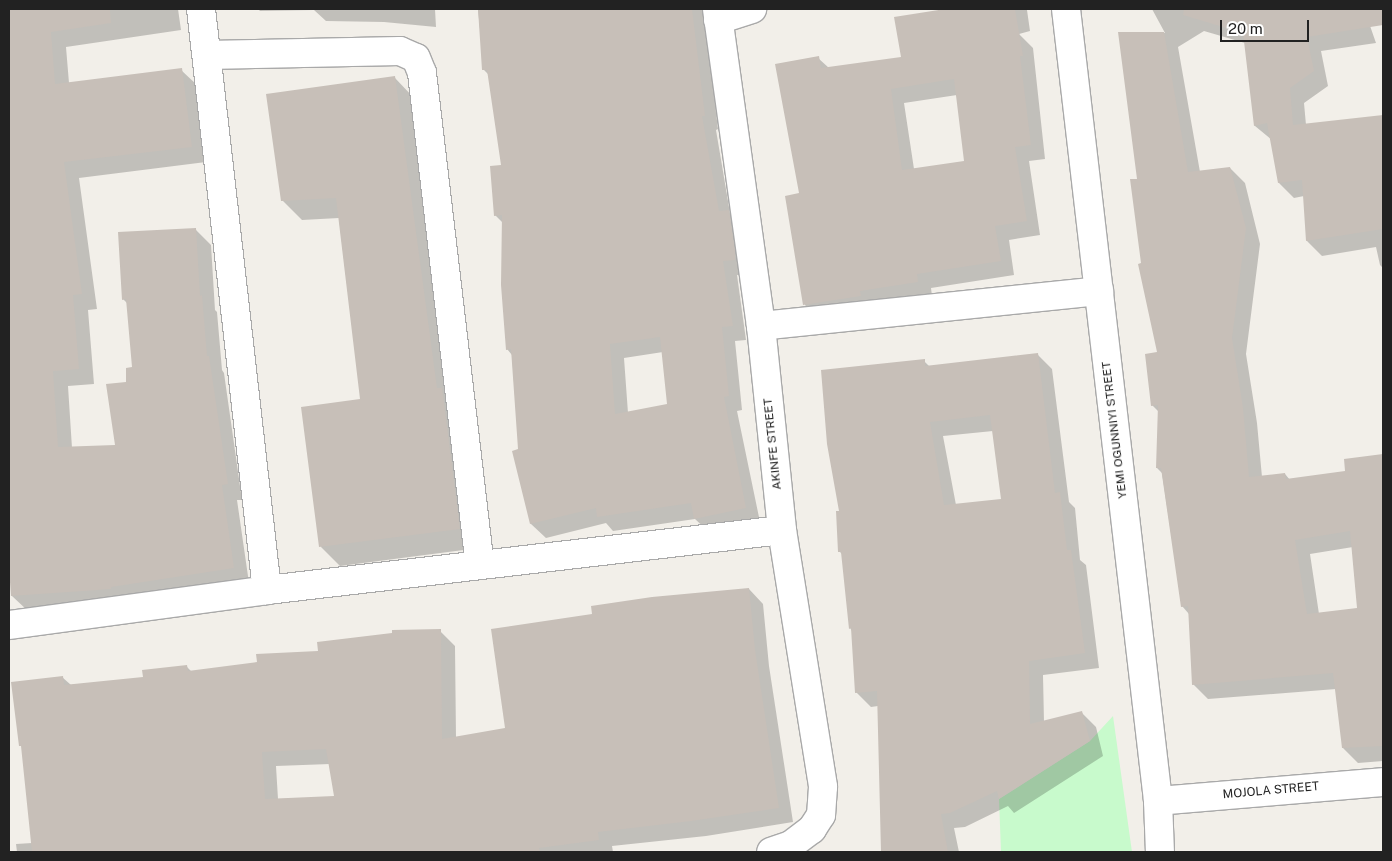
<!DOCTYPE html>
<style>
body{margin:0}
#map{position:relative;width:1392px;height:861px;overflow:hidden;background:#f2efe9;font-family:"Public Sans",sans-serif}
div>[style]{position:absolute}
.park>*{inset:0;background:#c8facc}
.shadow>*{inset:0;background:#0003}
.building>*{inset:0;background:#c7bfb8}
.roads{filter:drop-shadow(1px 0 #a9a9a9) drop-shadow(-1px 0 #a9a9a9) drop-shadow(0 1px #a9a9a9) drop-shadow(0 -1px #a9a9a9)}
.minor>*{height:28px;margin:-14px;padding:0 14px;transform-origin:14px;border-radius:14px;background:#fff}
span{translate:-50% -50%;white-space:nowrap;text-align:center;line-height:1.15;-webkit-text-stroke:4px #fff;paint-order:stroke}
.street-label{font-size:12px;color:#222}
.frame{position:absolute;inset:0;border:10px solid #222;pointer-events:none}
.scale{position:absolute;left:1220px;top:20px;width:89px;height:22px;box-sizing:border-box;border:2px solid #222;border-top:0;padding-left:6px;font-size:15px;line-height:18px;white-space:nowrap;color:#222;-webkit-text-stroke:4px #fff;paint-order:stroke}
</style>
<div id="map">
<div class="park">
<div style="clip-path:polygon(1113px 716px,1132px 852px,1001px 852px,999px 799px,1090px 741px)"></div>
</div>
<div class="shadow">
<div style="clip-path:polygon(9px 9px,178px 9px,181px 30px,66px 47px,69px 83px,181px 70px,197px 85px,206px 162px,79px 178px,97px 309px,88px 310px,94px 384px,68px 386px,72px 448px,116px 447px,128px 383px,133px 368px,128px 304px,123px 299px,196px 230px,211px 245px,215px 310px,217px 312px,222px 370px,224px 373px,242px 500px,237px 500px,249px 583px,28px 611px,12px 596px,9px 557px)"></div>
<div style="clip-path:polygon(258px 9px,435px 9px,436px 27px,384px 22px,326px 21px,314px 10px,260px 11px)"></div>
<div style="clip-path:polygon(evenodd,478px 9px,704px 9px,718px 129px,716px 130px,730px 213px,743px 226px,749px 274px,737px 275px,746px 340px,735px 341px,742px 410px,737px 411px,760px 522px,709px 532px,695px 519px,613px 531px,606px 523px,546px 538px,531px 524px,514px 452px,519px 450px,512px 355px,507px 349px,503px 223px,495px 215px,503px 166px,489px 75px,484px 70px,478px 9px,663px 352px,668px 405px,628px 413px,624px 358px,663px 352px)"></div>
<div style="clip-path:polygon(evenodd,953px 9px,1027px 10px,1030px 31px,1019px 34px,1033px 48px,1045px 159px,1029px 161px,1040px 235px,1009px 240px,1014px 275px,931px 288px,932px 296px,819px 319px,805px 305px,801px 195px,818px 58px,829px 68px,902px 58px,896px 18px,953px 9px,957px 95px,965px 162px,914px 169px,904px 103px,957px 95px)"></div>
<div style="clip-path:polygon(evenodd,1152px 9px,1383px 9px,1383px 15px,1368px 20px,1376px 43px,1321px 51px,1328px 86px,1304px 103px,1306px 125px,1383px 117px,1383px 268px,1380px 265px,1376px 247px,1322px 256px,1307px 241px,1304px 196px,1294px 198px,1279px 183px,1272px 140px,1255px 126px,1245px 43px,1204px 31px,1178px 47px,1200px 172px,1230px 168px,1245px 183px,1260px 244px,1246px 354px,1257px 423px,1262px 477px,1285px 474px,1290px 480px,1346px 472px,1345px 460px,1383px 455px,1383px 761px,1358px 763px,1343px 748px,1336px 689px,1208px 699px,1193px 684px,1189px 614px,1182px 606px,1162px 473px,1157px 468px,1159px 412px,1152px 405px,1158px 353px,1142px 265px,1138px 180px,1119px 33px,1165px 33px,1152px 9px,1353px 547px,1359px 610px,1319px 614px,1310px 554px,1353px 547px)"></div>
<div style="clip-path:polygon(395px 78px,414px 98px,479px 548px,340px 566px,321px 547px,361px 400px,339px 218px,302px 220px,282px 200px)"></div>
<div style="clip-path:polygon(evenodd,1038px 355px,1052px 369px,1069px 502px,1075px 508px,1080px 560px,1086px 565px,1099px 668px,1043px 675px,1044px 722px,1081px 712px,1096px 727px,1103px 756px,1014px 813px,1008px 806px,965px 827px,954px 828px,959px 852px,884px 852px,878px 706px,871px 707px,856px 692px,852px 631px,850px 628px,843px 555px,840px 552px,840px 512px,924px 361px,930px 367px,1038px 355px,993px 431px,1003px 500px,956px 505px,943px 436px,993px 431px)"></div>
<div style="clip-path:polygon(evenodd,749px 589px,763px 604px,769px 666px,793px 822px,706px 836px,612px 846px,613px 852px,17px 852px,16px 844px,32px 843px,62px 677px,71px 685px,145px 678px,186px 666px,192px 672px,258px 664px,440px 631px,455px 646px,456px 738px,506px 729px,594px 616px,749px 589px,330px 764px,336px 798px,278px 799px,276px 766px,330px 764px)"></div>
</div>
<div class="building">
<div style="clip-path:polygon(9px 9px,110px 9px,111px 23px,51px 32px,55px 84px,182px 68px,192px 147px,64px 162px,82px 294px,73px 295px,79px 369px,53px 371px,58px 447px,115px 445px,106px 384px,126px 382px,126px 368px,132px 367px,126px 299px,122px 300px,118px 232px,196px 228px,200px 296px,202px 295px,207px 356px,209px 356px,228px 484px,222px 485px,234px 568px,111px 587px,111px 589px,11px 596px,9px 568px)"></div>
<div style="clip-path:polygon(evenodd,478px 9px,692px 9px,705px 116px,702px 116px,719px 211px,729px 210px,735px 251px,735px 260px,723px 261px,733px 326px,722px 327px,729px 396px,724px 397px,746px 508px,694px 519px,691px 503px,597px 517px,596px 508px,530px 524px,512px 451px,518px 449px,511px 349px,506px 350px,501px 285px,502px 215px,494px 216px,490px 166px,501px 165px,487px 70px,482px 70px,478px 9px,660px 337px,667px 404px,615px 414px,610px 344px,660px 337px)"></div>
<div style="clip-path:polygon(evenodd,945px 9px,1015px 9px,1023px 56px,1020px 56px,1031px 145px,1015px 147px,1027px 221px,995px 226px,1001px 261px,917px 274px,918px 282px,860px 291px,861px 296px,803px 305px,785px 196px,799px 193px,775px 64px,819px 56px,821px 68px,901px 57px,894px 17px,945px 9px,954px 79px,964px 161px,902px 170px,891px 89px,954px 79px)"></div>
<div style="clip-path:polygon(1184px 9px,1383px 9px,1383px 25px,1307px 37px,1314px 71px,1290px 88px,1293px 125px,1383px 115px,1383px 229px,1306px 241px,1302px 180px,1278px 183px,1267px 123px,1254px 126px,1243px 33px,1183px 15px)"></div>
<div style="clip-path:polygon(evenodd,1118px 32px,1164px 32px,1188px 172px,1230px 167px,1246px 228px,1232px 338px,1243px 408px,1249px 477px,1285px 473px,1286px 479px,1345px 471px,1344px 459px,1383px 454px,1383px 746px,1342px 748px,1333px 673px,1192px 685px,1188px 606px,1181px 607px,1161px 468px,1156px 468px,1158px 405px,1151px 406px,1145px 354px,1157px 352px,1138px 264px,1141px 263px,1130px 179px,1137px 179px,1118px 32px,1350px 531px,1357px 608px,1307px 614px,1295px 540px,1350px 531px)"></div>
<div style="clip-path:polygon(395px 76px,437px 388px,442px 388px,460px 529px,319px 547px,301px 407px,360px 399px,336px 198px,281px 201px,266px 94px)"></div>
<div style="clip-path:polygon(evenodd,1038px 353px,1055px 493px,1060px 492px,1067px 550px,1071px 550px,1085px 653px,1029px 661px,1030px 724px,1082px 711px,1090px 741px,999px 799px,997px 791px,950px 813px,941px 814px,948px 852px,881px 852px,877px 691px,855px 693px,851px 628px,849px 629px,841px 552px,838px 552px,836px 511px,839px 511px,827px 444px,821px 370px,925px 359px,925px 366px,1038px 353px,990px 415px,1001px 499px,944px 505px,930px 422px,990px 415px)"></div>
<div style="clip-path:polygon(evenodd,749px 588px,755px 650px,779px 808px,691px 821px,598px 832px,599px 840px,539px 848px,540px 852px,32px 852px,21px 746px,19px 746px,11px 682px,63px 676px,64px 685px,143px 677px,142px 670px,187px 665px,188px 671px,257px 662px,256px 654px,318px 651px,317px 642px,392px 633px,392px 630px,441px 629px,442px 739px,505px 728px,491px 629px,592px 614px,591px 606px,652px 597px,749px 588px,326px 749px,334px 796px,265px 799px,262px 752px,326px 749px)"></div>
</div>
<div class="roads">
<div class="minor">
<div style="left:201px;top:9px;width:585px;rotate:83.52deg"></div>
<div style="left:717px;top:9px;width:320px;rotate:82.1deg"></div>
<div style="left:761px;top:326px;width:205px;rotate:84.1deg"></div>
<div style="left:782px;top:530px;width:260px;rotate:80.9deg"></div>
<div style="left:823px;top:787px;width:28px;rotate:94deg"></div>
<div style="left:821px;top:815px;width:17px;rotate:123deg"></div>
<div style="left:812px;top:829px;width:26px;rotate:143deg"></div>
<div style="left:791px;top:845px;width:21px;rotate:161deg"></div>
<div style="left:1066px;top:9px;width:797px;rotate:83.37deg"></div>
<div style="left:1158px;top:801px;width:51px;rotate:87.8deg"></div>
<div style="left:718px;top:20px;width:36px;rotate:-18deg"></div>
<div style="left:207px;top:55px;width:193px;rotate:-1.2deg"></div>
<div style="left:400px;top:51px;width:17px;rotate:24deg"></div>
<div style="left:416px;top:58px;width:16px;rotate:68deg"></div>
<div style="left:422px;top:73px;width:495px;rotate:83.3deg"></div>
<div style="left:761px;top:326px;width:340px;rotate:-5.9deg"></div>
<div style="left:9px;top:625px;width:260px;rotate:-7.7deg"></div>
<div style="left:267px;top:590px;width:518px;rotate:-6.65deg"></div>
<div style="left:1158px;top:801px;width:226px;rotate:-4.8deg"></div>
</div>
</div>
<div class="street-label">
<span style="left:1115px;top:430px;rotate:-97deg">YEMI OGUNNIYI STREET</span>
<span style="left:773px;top:444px;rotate:-96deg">AKINFE STREET</span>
<span style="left:1271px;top:791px;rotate:-5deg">MOJOLA STREET</span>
</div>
<div class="frame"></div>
<div class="scale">20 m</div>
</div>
